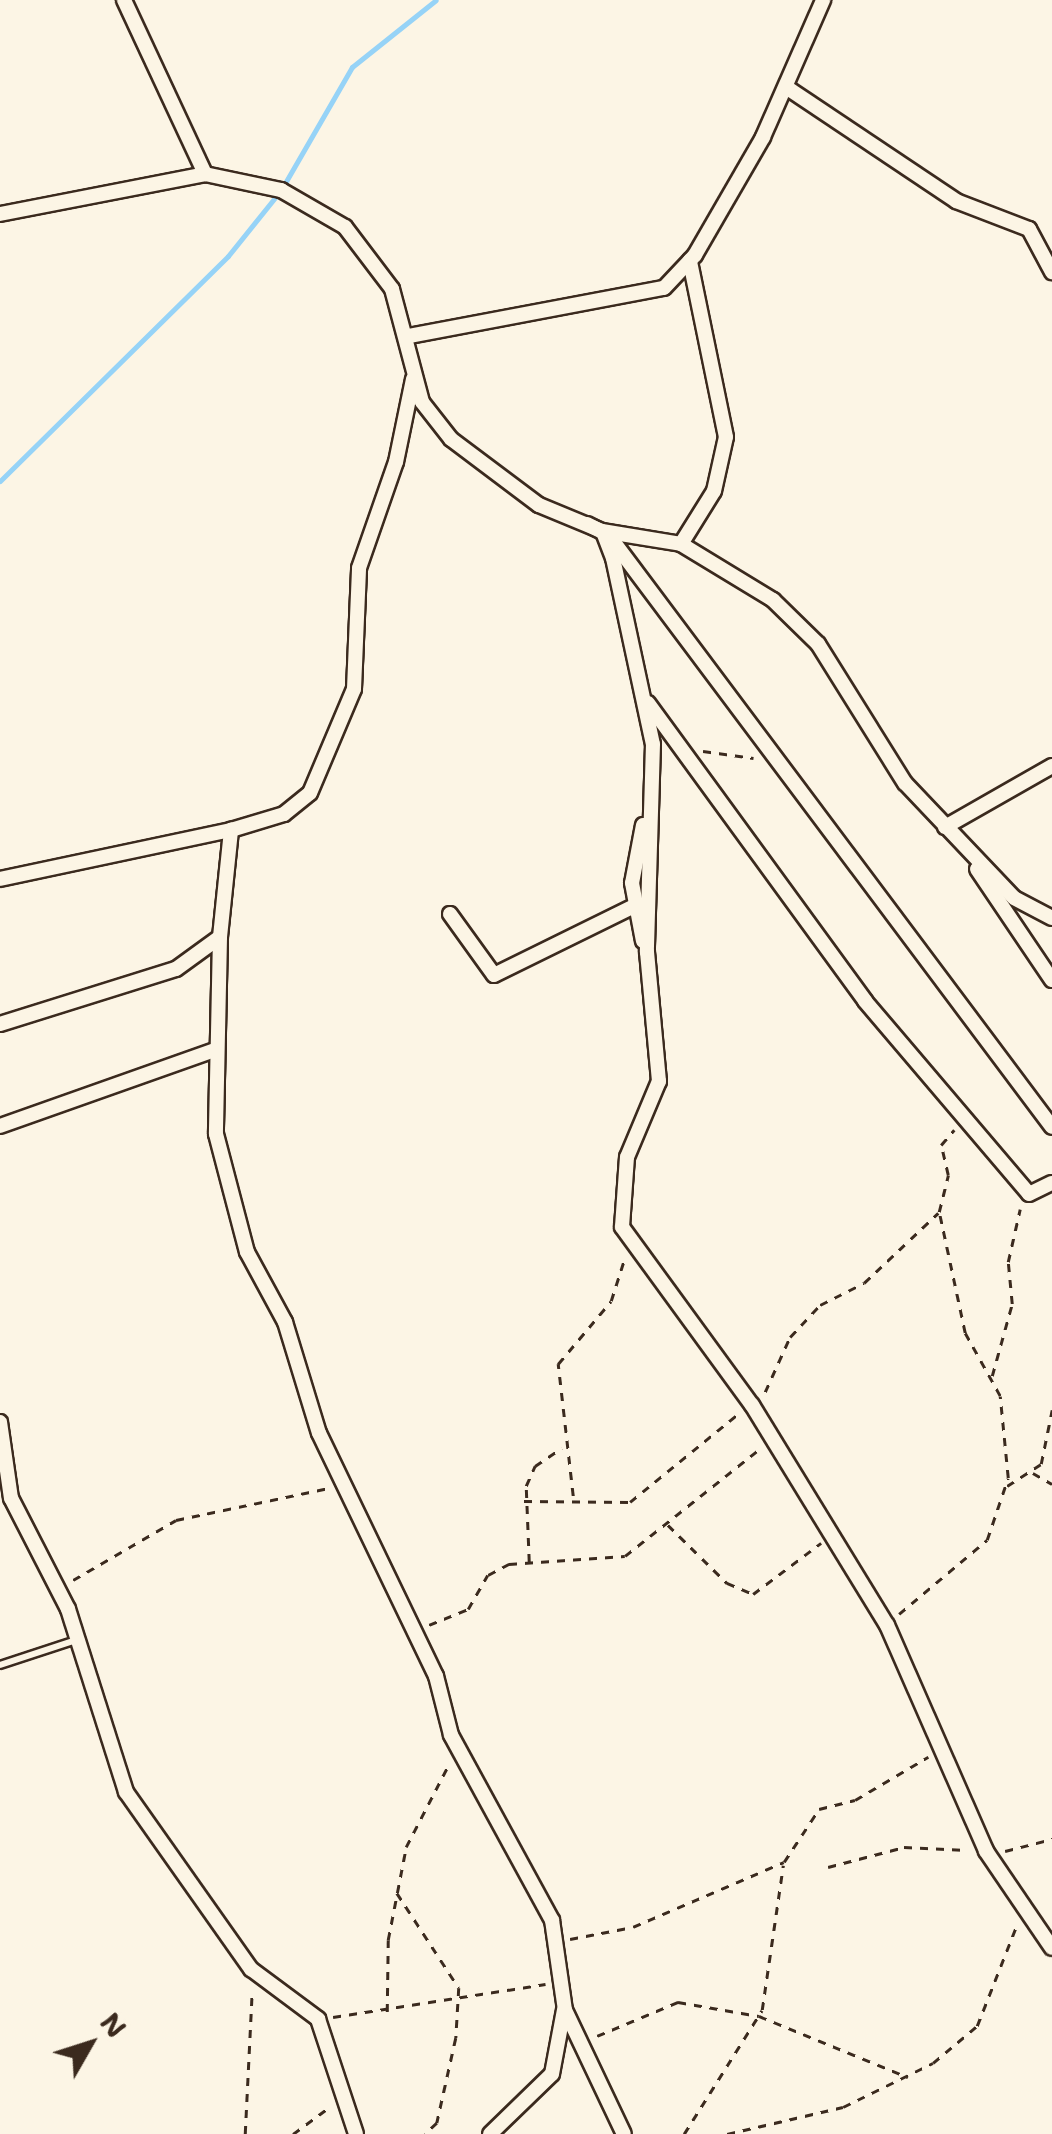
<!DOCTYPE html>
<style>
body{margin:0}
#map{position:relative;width:1052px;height:2134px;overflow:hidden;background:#fcf5e5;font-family:"Shantell Sans",sans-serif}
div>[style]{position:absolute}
.stream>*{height:5px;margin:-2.5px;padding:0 2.5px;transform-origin:2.5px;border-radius:2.5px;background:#96d3f7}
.path>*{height:2.5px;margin-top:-1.25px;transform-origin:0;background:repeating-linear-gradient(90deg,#3b2a1e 0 8px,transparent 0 16px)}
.roads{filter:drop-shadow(2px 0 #3b2a1e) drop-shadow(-2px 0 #3b2a1e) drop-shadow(0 2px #3b2a1e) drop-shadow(0 -2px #3b2a1e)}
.service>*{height:6px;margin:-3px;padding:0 3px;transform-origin:3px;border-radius:3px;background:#fcf5e5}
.minor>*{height:14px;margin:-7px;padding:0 7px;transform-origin:7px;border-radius:7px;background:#fcf5e5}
span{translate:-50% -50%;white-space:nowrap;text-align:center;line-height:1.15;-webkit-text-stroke:8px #fcf5e5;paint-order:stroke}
.north{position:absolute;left:40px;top:1994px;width:100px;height:100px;-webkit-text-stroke:8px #fcf5e5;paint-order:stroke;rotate:51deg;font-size:28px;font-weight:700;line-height:40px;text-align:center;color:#3b2a1e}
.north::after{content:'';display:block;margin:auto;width:35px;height:45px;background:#3b2a1e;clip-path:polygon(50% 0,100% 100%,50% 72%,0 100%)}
</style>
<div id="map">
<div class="stream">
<div style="left:0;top:481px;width:320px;rotate:-44.6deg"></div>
<div style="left:228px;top:256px;width:85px;rotate:-51.2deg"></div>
<div style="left:281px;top:190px;width:142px;rotate:-60deg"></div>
<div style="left:352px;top:67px;width:107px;rotate:-38.6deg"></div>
</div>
<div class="path">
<div style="left:703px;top:751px;width:51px;rotate:7.8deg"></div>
<div style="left:992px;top:1376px;width:75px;rotate:-74.5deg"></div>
<div style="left:1012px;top:1304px;width:42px;rotate:-95.4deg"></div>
<div style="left:1008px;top:1262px;width:54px;rotate:-77.2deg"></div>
<div style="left:765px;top:1392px;width:60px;rotate:-65.6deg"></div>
<div style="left:790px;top:1337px;width:44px;rotate:-46.8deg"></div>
<div style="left:820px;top:1305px;width:49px;rotate:-26.6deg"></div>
<div style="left:864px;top:1283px;width:102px;rotate:-43.4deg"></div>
<div style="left:1033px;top:1473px;width:22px;rotate:30deg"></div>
<div style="left:1007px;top:1486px;width:40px;rotate:-32.9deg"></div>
<div style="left:1041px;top:1464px;width:55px;rotate:-78.5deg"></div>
<div style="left:573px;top:1496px;width:133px;rotate:-96.5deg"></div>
<div style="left:558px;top:1364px;width:82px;rotate:-49.9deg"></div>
<div style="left:611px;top:1301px;width:46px;rotate:-72.3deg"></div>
<div style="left:524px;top:1501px;width:106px;rotate:0.5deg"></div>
<div style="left:630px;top:1502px;width:139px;rotate:-39.2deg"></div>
<div style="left:668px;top:1525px;width:83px;rotate:44.5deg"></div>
<div style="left:727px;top:1583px;width:28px;rotate:23deg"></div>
<div style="left:753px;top:1594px;width:85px;rotate:-36.9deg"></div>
<div style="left:529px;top:1562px;width:76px;rotate:-92.3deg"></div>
<div style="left:526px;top:1486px;width:22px;rotate:-66deg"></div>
<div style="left:535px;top:1466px;width:32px;rotate:-34deg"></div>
<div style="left:73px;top:1580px;width:119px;rotate:-30.2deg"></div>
<div style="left:176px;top:1520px;width:156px;rotate:-11.8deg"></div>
<div style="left:899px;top:1614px;width:115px;rotate:-40.1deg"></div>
<div style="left:987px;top:1540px;width:65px;rotate:-71.3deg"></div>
<div style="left:1008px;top:1478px;width:82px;rotate:-95.6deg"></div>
<div style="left:1000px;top:1396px;width:72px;rotate:-119.1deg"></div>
<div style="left:965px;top:1333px;width:124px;rotate:-102.1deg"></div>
<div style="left:939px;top:1212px;width:38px;rotate:-76deg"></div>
<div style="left:948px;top:1175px;width:31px;rotate:-103deg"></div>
<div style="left:941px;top:1145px;width:20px;rotate:-49deg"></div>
<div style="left:429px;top:1625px;width:42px;rotate:-22.3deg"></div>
<div style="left:468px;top:1609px;width:39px;rotate:-60deg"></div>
<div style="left:488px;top:1575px;width:24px;rotate:-28deg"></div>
<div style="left:509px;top:1564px;width:116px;rotate:-3.9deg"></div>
<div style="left:625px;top:1556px;width:174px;rotate:-38.5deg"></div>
<div style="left:1005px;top:1851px;width:49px;rotate:-14.3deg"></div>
<div style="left:828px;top:1867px;width:79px;rotate:-14.7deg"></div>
<div style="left:904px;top:1847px;width:63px;rotate:2.7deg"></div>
<div style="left:397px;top:1893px;width:113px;rotate:56.9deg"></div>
<div style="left:459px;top:1988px;width:50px;rotate:93.4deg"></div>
<div style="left:456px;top:2038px;width:87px;rotate:102.6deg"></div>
<div style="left:437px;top:2123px;width:16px;rotate:137deg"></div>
<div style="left:570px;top:1939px;width:64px;rotate:-10.8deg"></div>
<div style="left:633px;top:1927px;width:164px;rotate:-23.3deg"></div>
<div style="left:784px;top:1862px;width:64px;rotate:-56.6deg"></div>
<div style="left:819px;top:1809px;width:37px;rotate:-14deg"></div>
<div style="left:855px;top:1800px;width:85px;rotate:-30.5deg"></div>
<div style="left:387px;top:2012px;width:72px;rotate:-89.2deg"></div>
<div style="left:388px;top:1940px;width:95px;rotate:-79deg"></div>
<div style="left:406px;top:1847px;width:93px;rotate:-62.6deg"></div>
<div style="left:333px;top:2017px;width:215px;rotate:-8.8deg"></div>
<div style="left:597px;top:2036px;width:88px;rotate:-22.8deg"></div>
<div style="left:678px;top:2002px;width:82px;rotate:9.8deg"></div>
<div style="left:759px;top:2016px;width:161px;rotate:22.3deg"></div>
<div style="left:245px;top:2134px;width:143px;rotate:-87.2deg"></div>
<div style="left:293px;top:2134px;width:47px;rotate:-36.4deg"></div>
<div style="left:684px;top:2134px;width:146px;rotate:-57.8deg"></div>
<div style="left:762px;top:2010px;width:146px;rotate:-81.7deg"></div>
<div style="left:727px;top:2134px;width:119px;rotate:-13.1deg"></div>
<div style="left:843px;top:2107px;width:100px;rotate:-26.1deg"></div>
<div style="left:933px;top:2063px;width:57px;rotate:-40.1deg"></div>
<div style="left:977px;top:2026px;width:106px;rotate:-68.5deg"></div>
</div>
<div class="roads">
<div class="service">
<div style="left:0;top:1665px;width:80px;rotate:-18.2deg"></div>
</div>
<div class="minor">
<div style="left:124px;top:0;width:192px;rotate:65deg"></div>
<div style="left:786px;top:87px;width:205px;rotate:33.8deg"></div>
<div style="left:956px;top:201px;width:78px;rotate:21deg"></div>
<div style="left:1029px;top:229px;width:49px;rotate:61.9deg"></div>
<div style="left:0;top:214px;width:209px;rotate:-11deg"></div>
<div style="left:205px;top:174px;width:78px;rotate:11.9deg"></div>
<div style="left:281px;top:190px;width:74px;rotate:30deg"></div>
<div style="left:345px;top:227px;width:78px;rotate:52.8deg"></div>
<div style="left:392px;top:289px;width:117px;rotate:75.1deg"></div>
<div style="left:422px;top:402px;width:47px;rotate:51.9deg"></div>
<div style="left:451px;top:439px;width:110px;rotate:36.9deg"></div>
<div style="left:539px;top:505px;width:68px;rotate:22.4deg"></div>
<div style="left:602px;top:531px;width:80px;rotate:9.3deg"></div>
<div style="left:681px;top:544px;width:108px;rotate:31.3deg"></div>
<div style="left:773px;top:600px;width:63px;rotate:44.4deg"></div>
<div style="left:818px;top:644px;width:164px;rotate:58deg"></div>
<div style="left:905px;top:783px;width:158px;rotate:46.5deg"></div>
<div style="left:1014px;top:898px;width:43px;rotate:27.8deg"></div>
<div style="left:409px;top:336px;width:259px;rotate:-10.7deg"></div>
<div style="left:664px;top:288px;width:45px;rotate:-46.8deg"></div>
<div style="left:695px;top:255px;width:136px;rotate:-60deg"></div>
<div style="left:763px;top:137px;width:150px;rotate:-66.3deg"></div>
<div style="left:587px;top:524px;width:18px;rotate:27deg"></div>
<div style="left:603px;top:532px;width:28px;rotate:69deg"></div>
<div style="left:613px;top:558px;width:190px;rotate:77.9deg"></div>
<div style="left:653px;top:744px;width:208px;rotate:91.7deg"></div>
<div style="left:647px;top:952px;width:130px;rotate:84.7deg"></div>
<div style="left:659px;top:1081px;width:82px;rotate:112.8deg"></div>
<div style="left:627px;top:1157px;width:70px;rotate:94.1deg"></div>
<div style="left:622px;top:1227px;width:220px;rotate:53.9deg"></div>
<div style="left:752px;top:1405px;width:258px;rotate:58.5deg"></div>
<div style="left:887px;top:1625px;width:247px;rotate:66.3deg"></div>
<div style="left:986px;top:1851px;width:117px;rotate:55.8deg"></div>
<div style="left:607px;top:533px;width:742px;rotate:53.16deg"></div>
<div style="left:681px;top:544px;width:62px;rotate:-58.1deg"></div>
<div style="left:714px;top:491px;width:55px;rotate:-77.5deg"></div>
<div style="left:726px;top:437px;width:180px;rotate:-101.6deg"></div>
<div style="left:648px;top:703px;width:369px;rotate:53.9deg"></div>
<div style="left:865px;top:1001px;width:253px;rotate:49.6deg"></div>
<div style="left:1029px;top:1194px;width:25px;rotate:-26deg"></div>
<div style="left:643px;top:825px;width:59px;rotate:100.7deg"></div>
<div style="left:632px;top:883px;width:59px;rotate:79.3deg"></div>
<div style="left:945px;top:827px;width:123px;rotate:-29.7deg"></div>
<div style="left:977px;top:869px;width:134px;rotate:56deg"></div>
<div style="left:0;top:879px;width:236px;rotate:-12deg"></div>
<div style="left:450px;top:914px;width:75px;rotate:54.2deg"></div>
<div style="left:494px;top:975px;width:154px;rotate:-26.2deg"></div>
<div style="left:220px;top:937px;width:197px;rotate:91.2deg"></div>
<div style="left:216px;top:1134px;width:122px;rotate:75.3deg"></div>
<div style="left:247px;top:1252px;width:80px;rotate:61.5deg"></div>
<div style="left:285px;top:1322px;width:116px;rotate:73deg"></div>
<div style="left:319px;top:1433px;width:270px;rotate:64.3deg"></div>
<div style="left:436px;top:1676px;width:61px;rotate:75.7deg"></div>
<div style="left:451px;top:1735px;width:211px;rotate:61.4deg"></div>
<div style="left:552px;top:1920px;width:91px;rotate:81.8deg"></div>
<div style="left:565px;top:2010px;width:137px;rotate:64.6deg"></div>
<div style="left:0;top:1024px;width:184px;rotate:-17.4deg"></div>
<div style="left:176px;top:969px;width:54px;rotate:-36deg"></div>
<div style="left:220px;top:937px;width:108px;rotate:-84.1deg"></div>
<div style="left:231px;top:830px;width:55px;rotate:-16.8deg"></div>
<div style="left:284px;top:814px;width:33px;rotate:-39deg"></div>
<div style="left:310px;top:793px;width:113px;rotate:-67.1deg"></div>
<div style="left:354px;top:689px;width:121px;rotate:-87.6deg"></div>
<div style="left:359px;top:568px;width:112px;rotate:-70.8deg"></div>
<div style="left:396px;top:462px;width:85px;rotate:-78.4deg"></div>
<div style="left:0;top:1126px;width:230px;rotate:-19.5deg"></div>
<div style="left:0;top:1422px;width:77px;rotate:81.8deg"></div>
<div style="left:11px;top:1498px;width:125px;rotate:62.8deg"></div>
<div style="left:68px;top:1609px;width:192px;rotate:72.4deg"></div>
<div style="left:126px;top:1792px;width:217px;rotate:54.8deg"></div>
<div style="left:251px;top:1969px;width:84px;rotate:36.7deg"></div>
<div style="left:318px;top:2019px;width:121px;rotate:71.7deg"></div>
<div style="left:490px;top:2134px;width:86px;rotate:-44.1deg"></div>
<div style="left:552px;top:2074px;width:65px;rotate:-79.4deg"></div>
</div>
</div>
<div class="north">N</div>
</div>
